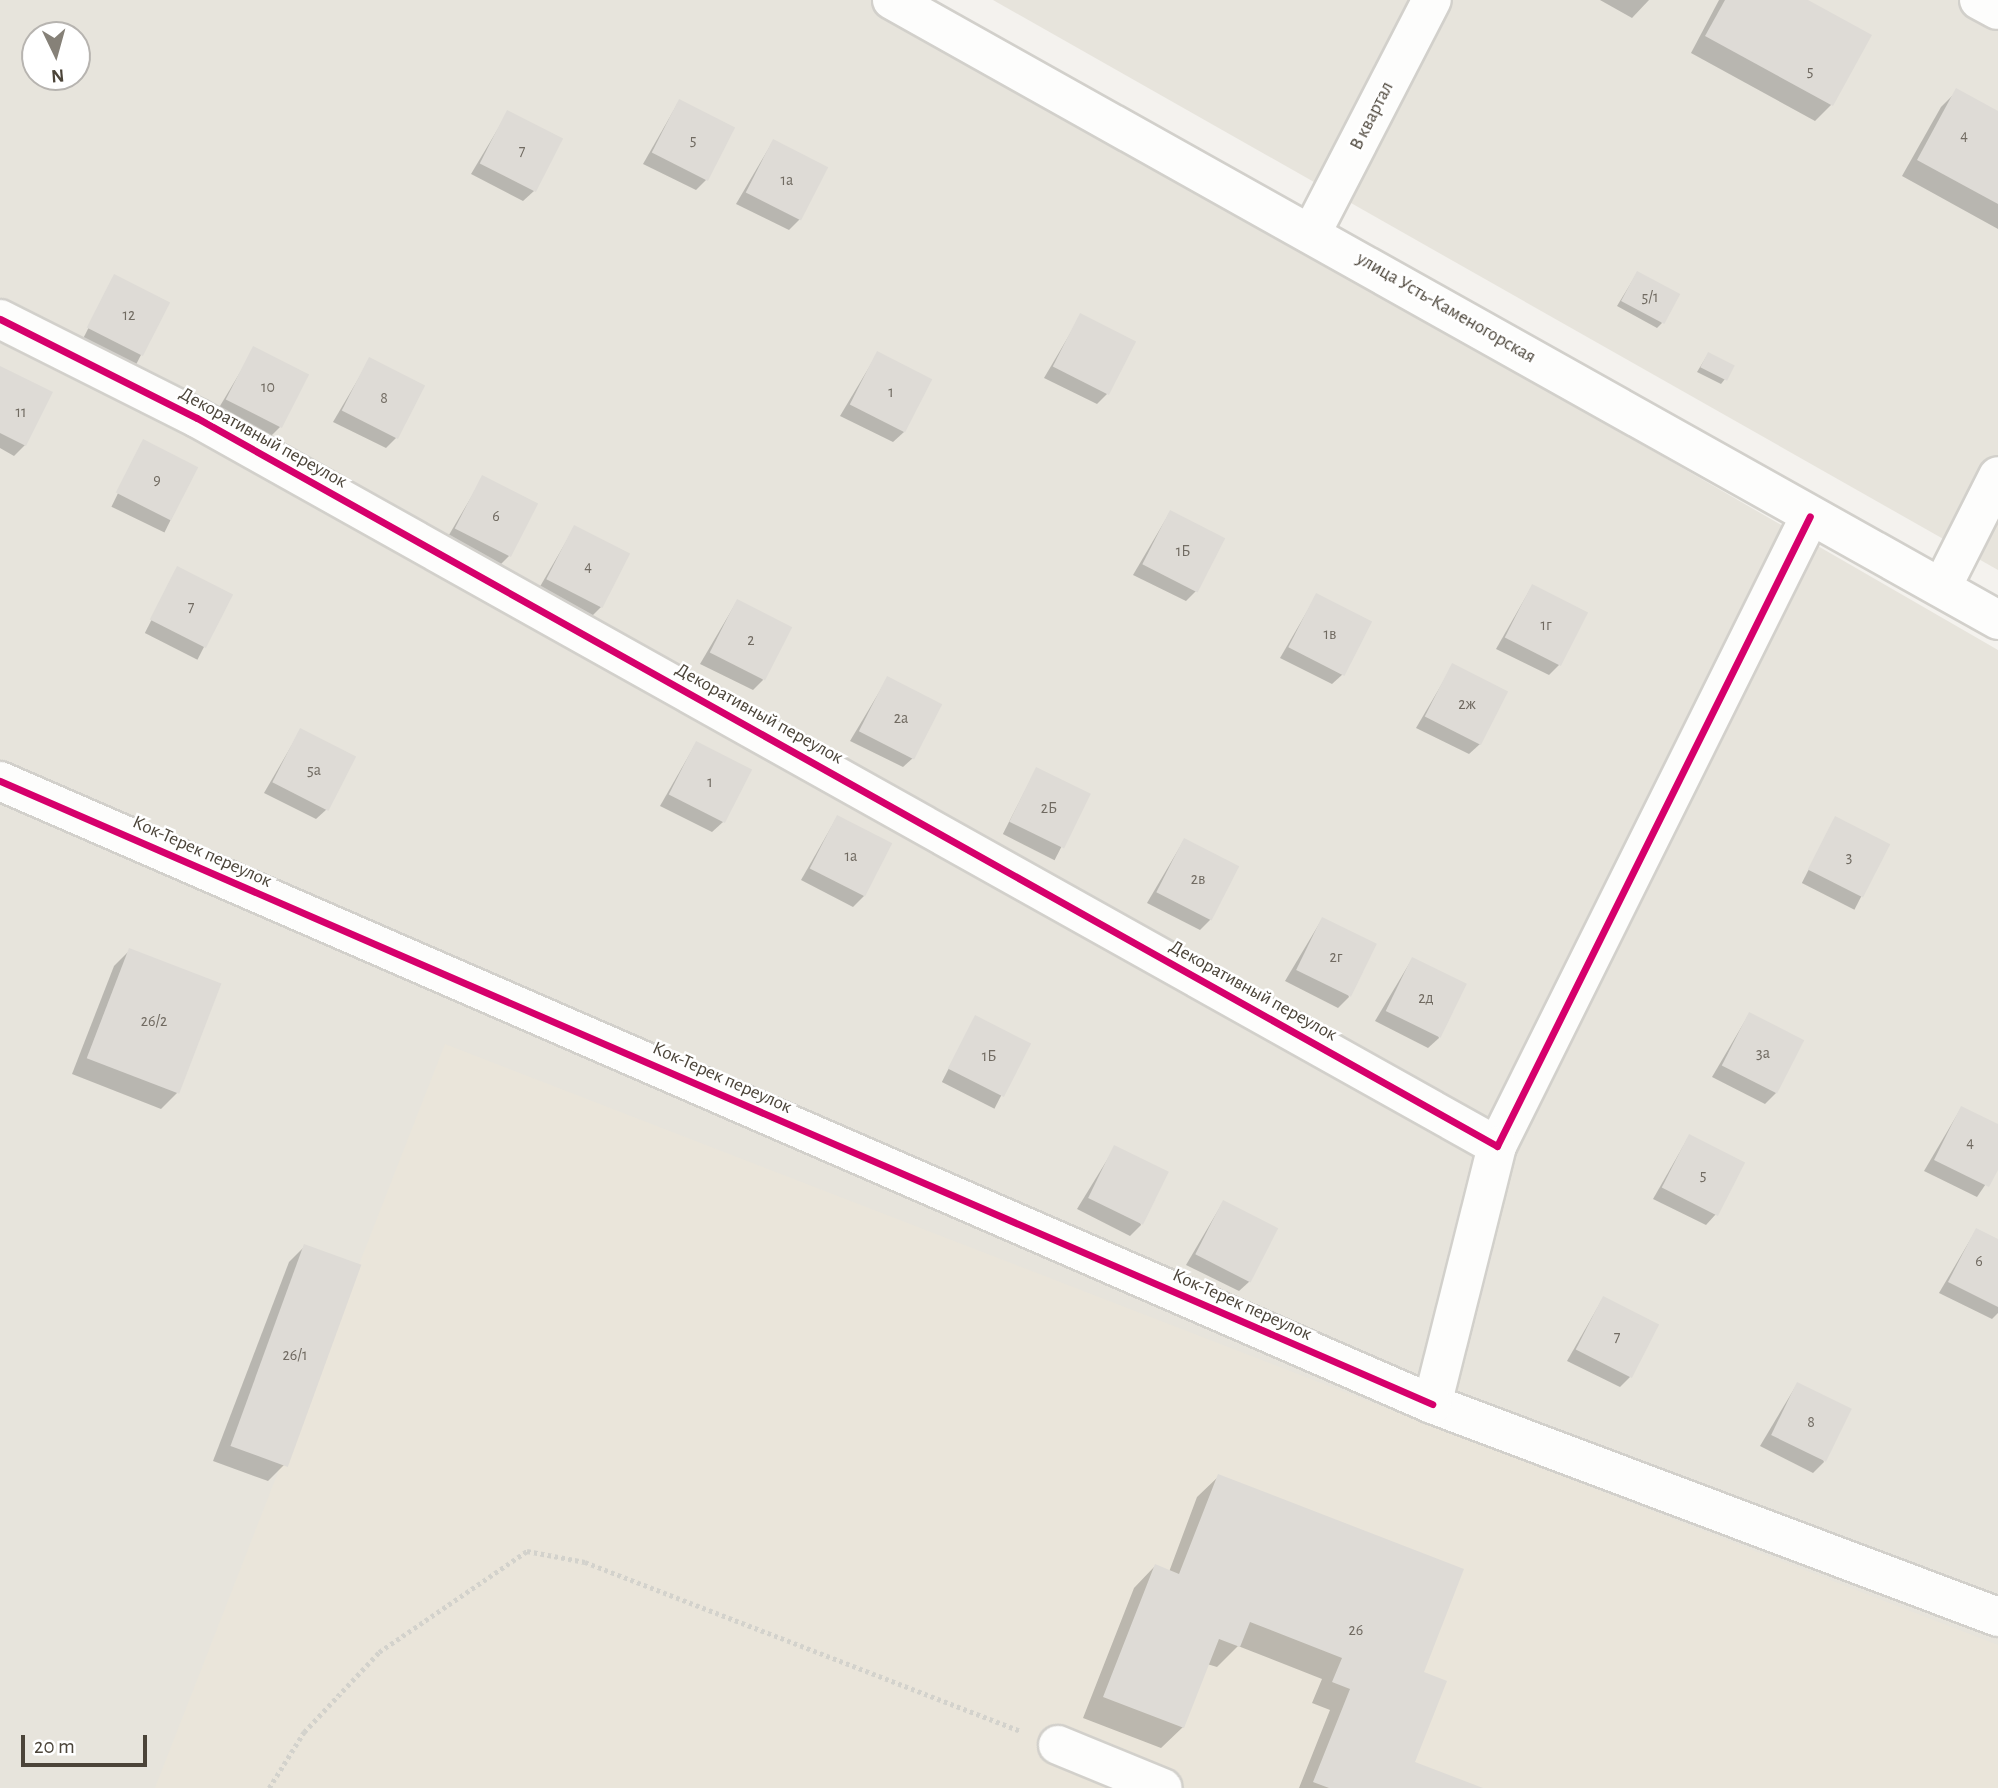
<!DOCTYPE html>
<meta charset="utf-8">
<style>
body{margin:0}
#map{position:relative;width:1998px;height:1788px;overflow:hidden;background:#f4f2ee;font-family:"Alegreya Sans",sans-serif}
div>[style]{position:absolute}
.residential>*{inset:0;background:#e7e4dc}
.education>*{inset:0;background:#eae5da}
.shadow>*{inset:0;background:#0003;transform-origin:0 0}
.building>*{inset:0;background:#dedbd6;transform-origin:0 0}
.path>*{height:4.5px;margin-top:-2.25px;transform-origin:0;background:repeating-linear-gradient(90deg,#d3d2cc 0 3.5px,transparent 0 7px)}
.roads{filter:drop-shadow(2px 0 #d2d0cb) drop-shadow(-2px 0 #d2d0cb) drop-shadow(0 2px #d2d0cb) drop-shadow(0 -2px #d2d0cb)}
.minor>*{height:38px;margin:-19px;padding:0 19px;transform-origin:19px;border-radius:19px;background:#fdfdfc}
.cycleway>*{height:7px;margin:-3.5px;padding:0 3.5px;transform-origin:3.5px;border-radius:3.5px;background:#d6006c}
span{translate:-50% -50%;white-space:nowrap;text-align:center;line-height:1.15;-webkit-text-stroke:5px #fff;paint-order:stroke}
.number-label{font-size:16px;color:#706a61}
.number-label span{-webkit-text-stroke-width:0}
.street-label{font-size:19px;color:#4b4439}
.north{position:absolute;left:21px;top:21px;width:70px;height:70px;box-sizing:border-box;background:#fff;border:2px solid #b7b4b0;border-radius:50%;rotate:175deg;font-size:19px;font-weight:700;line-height:28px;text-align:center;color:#4b4439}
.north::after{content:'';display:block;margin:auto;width:24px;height:32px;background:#868178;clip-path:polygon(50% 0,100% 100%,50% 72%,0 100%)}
.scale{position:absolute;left:21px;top:1735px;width:126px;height:32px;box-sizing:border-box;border:4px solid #4b4439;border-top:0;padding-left:9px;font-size:21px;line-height:24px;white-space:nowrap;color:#4b4439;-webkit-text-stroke:5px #fff;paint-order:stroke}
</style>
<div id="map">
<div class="residential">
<div style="clip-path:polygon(evenodd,0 0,871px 0,1998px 650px,1998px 1788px,0 1788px,0 0,35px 35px,77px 35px,77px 77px,35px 77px,35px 35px)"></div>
<div style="clip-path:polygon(993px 0,1998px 0,1998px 570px)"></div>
</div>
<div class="education">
<div style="clip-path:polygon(445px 1044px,1998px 1645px,1998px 1788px,155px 1788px)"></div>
</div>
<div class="shadow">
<div style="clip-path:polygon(1600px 0,1649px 0,1632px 18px)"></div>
<div style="clip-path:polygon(1719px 0,1805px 0,1870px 36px,1831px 105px,1815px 121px,1691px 53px)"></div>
<div style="clip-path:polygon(1957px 91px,1998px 113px,1998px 229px,1902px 176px,1941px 107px)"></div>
<div style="clip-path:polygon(679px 101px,706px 180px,696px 190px,643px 164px)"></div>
<div style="clip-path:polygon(508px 112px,534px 191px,523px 201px,471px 174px)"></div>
<div style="clip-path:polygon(773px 141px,800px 219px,789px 230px,736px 204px)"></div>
<div style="clip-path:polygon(1637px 273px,1662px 323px,1657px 328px,1617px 306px)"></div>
<div style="left:115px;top:276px;width:59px;height:73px;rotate:27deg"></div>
<div style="clip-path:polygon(1081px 315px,1107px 394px,1097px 404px,1044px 378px)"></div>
<div style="clip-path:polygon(254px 349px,280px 427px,270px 437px,217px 411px)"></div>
<div style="clip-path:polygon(877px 354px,904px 432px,893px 442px,840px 416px)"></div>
<div style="clip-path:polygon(1708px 354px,1725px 379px,1721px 384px,1697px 372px)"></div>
<div style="clip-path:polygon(370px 359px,396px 438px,386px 448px,333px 422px)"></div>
<div style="clip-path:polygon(0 368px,25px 445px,14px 456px,0 448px)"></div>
<div style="left:143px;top:442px;width:59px;height:72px;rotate:26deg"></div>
<div style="clip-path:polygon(483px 477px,509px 556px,499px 566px,446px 540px)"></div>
<div style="clip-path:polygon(1170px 512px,1196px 591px,1186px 601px,1133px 575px)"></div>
<div style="clip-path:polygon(574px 528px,601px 607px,591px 617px,538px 590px)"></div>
<div style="left:178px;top:568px;width:59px;height:73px;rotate:27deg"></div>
<div style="clip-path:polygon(1532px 586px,1559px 665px,1549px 675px,1496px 649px)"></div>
<div style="clip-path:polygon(1316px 596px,1343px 674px,1332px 684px,1280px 658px)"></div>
<div style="clip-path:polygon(737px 601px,763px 680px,753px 690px,700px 664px)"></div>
<div style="clip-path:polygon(1453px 665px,1480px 744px,1469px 754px,1416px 728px)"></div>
<div style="clip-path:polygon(887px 679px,914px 757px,903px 767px,850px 741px)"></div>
<div style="clip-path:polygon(300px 731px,327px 809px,316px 819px,264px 793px)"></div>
<div style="clip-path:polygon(696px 743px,723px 822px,712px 832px,660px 806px)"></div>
<div style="left:1036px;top:769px;width:58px;height:73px;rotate:27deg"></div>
<div style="clip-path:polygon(837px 817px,864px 896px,853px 907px,801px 880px)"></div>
<div style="left:1835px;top:818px;width:59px;height:73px;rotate:27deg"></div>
<div style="clip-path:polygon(1184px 840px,1211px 919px,1200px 930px,1147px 903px)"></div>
<div style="clip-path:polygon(1322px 919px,1349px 997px,1338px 1008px,1285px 981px)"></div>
<div style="clip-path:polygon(130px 950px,177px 1093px,161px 1109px,72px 1074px,114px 966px)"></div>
<div style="clip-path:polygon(1412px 959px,1439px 1038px,1428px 1048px,1375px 1021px)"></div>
<div style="clip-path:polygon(1749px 1014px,1776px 1093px,1765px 1104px,1712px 1077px)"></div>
<div style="left:975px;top:1017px;width:59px;height:73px;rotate:27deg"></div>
<div style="clip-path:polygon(1961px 1108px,1998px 1126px,1998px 1166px,1977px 1197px,1924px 1171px)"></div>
<div style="clip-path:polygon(1689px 1136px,1716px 1214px,1706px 1225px,1653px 1199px)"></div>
<div style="clip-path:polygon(1115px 1147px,1141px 1225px,1130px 1236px,1077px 1209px)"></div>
<div style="clip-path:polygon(1223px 1202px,1250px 1281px,1239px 1291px,1186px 1265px)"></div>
<div style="clip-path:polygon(1976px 1230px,1998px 1241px,1998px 1313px,1992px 1319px,1939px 1293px)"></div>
<div style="clip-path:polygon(305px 1246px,284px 1465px,268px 1481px,213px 1461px,289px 1262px)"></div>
<div style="clip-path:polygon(1603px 1298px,1630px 1377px,1620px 1387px,1567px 1361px)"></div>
<div style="clip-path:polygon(1797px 1384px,1824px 1462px,1813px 1473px,1760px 1446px)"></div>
<div style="clip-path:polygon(1219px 1476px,1422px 1673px,1413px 1763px,1478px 1788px,1299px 1788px,1330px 1710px,1312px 1703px,1322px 1679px,1238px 1646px,1217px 1667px,1207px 1664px,1183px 1727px,1161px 1748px,1083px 1718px,1134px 1588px,1155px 1566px,1169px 1572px,1197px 1497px)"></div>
</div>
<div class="building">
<div style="clip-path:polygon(1725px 0,1808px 0,1872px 35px,1833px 106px,1705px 36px)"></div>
<div style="clip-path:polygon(1956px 88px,1998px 111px,1998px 204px,1917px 160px)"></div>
<div style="left:679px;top:99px;width:63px;height:60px;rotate:27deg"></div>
<div style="left:507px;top:110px;width:63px;height:60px;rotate:27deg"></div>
<div style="left:773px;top:139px;width:62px;height:60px;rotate:27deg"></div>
<div style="left:1637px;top:271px;width:49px;height:34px;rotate:28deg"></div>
<div style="left:114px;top:274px;width:63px;height:60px;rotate:27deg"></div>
<div style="left:1080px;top:313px;width:63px;height:60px;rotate:27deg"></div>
<div style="left:253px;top:346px;width:63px;height:60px;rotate:27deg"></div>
<div style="left:877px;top:351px;width:62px;height:60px;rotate:27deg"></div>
<div style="left:1708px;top:352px;width:30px;height:17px;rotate:27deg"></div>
<div style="left:369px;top:357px;width:63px;height:60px;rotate:27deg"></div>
<div style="clip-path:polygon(0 366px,53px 392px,26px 446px,0 433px)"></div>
<div style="left:143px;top:439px;width:62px;height:60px;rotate:27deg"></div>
<div style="left:482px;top:475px;width:63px;height:60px;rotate:27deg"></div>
<div style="left:1170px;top:510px;width:62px;height:61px;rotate:27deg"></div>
<div style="left:574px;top:525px;width:63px;height:61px;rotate:27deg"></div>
<div style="left:177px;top:566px;width:63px;height:60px;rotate:27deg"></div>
<div style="left:1532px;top:584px;width:63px;height:60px;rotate:27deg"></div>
<div style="left:1316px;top:593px;width:63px;height:61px;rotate:27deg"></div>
<div style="left:737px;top:599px;width:62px;height:60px;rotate:27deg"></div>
<div style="left:1452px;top:663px;width:63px;height:60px;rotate:27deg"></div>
<div style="left:887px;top:676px;width:62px;height:62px;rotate:27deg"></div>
<div style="left:300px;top:728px;width:63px;height:61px;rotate:27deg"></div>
<div style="left:696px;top:741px;width:63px;height:60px;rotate:27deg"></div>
<div style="left:1036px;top:767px;width:61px;height:61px;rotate:26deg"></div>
<div style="left:837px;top:815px;width:62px;height:60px;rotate:27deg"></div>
<div style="left:1835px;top:816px;width:62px;height:60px;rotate:27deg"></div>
<div style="left:1184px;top:838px;width:62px;height:61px;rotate:27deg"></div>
<div style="left:1322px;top:917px;width:61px;height:59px;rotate:26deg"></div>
<div style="left:129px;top:948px;width:99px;height:118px;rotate:21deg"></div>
<div style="left:1412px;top:957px;width:61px;height:60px;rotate:26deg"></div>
<div style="left:1749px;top:1012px;width:62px;height:60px;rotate:27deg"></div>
<div style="left:975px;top:1015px;width:63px;height:60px;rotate:27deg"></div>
<div style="clip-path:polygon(1961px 1106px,1998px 1124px,1998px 1170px,1989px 1187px,1934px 1160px)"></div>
<div style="left:1689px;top:1134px;width:63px;height:60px;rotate:27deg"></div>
<div style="left:1114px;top:1145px;width:61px;height:59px;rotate:26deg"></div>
<div style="left:1223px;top:1200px;width:62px;height:61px;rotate:27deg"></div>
<div style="clip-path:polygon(1976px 1228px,1998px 1239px,1998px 1307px,1948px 1282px)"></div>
<div style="left:304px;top:1244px;width:61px;height:215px;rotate:20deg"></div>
<div style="left:1603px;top:1296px;width:63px;height:60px;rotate:27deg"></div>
<div style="left:1797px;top:1382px;width:61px;height:59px;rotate:26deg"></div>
<div style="clip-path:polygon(1218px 1474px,1464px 1569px,1424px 1672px,1447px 1681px,1415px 1762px,1483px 1788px,1329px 1788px,1313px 1782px,1350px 1689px,1332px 1682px,1342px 1658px,1250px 1622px,1240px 1647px,1219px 1639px,1184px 1728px,1103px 1697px,1155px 1564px,1179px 1574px)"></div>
</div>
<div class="path">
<div style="left:269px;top:1788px;width:66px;rotate:-58deg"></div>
<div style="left:304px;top:1732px;width:110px;rotate:-46.8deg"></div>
<div style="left:379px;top:1652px;width:179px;rotate:-34.3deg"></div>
<div style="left:527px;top:1551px;width:59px;rotate:10.7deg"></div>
<div style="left:585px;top:1562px;width:468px;rotate:21.2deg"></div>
</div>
<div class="roads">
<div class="minor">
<div style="left:892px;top:0;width:1268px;rotate:29.27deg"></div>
<div style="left:1979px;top:0;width:21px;rotate:28deg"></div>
<div style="left:1312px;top:232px;width:261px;rotate:-62.7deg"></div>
<div style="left:0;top:319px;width:220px;rotate:26.7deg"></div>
<div style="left:197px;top:418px;width:1490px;rotate:29.25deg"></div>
<div style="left:1810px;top:516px;width:703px;rotate:116.42deg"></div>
<div style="left:1497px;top:1146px;width:266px;rotate:104.1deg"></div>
<div style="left:1432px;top:1404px;width:605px;rotate:20.62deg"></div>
<div style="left:1942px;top:587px;width:124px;rotate:-63.2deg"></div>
<div style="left:0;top:781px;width:1562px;rotate:23.51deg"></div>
<div style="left:1058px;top:1745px;width:113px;rotate:22.3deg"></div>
</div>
</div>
<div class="cycleway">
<div style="left:0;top:319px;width:220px;rotate:26.7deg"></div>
<div style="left:197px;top:418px;width:1490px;rotate:29.25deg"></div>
<div style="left:1497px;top:1146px;width:703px;rotate:-63.58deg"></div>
<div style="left:0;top:781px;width:1562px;rotate:23.51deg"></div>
</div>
<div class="number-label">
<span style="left:1810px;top:71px">5</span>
<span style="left:1964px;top:135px">4</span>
<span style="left:693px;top:140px">5</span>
<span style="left:522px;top:151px">7</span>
<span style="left:787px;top:180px">1а</span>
<span style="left:1650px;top:297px">5/1</span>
<span style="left:129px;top:315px">12</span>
<span style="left:268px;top:387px">10</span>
<span style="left:891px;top:392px">1</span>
<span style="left:384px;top:398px">8</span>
<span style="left:21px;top:412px">11</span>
<span style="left:157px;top:480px">9</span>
<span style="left:496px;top:516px">6</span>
<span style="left:1183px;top:551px">1Б</span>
<span style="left:588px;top:566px">4</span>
<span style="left:191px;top:607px">7</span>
<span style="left:1546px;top:625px">1г</span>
<span style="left:1330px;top:634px">1в</span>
<span style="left:751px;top:640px">2</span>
<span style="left:1467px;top:704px">2ж</span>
<span style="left:901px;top:718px">2а</span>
<span style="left:314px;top:770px">5а</span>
<span style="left:710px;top:782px">1</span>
<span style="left:1049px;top:808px">2Б</span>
<span style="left:851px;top:856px">1а</span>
<span style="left:1849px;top:857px">3</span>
<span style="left:1198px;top:879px">2в</span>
<span style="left:1336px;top:957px">2г</span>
<span style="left:1426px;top:998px">2д</span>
<span style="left:154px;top:1021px">26/2</span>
<span style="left:1763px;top:1053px">3а</span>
<span style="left:989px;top:1056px">1Б</span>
<span style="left:1970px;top:1142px">4</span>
<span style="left:1703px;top:1175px">5</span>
<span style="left:1979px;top:1261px">6</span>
<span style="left:1617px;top:1337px">7</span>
<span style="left:295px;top:1355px">26/1</span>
<span style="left:1811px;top:1422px">8</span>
<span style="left:1356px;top:1630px">26</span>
</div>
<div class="street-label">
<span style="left:1372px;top:116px;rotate:-63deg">В квартал</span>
<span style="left:1446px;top:308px;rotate:30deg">улица Усть-Каменогорская</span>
<span style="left:263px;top:438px;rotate:29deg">Декоративный переулок</span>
<span style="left:759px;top:714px;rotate:29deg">Декоративный переулок</span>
<span style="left:202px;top:852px;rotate:24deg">Кок-Терек переулок</span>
<span style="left:1253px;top:991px;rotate:29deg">Декоративный переулок</span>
<span style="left:722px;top:1078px;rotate:24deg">Кок-Терек переулок</span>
<span style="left:1242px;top:1305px;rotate:24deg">Кок-Терек переулок</span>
</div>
<div class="north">N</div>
<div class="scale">20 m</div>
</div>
